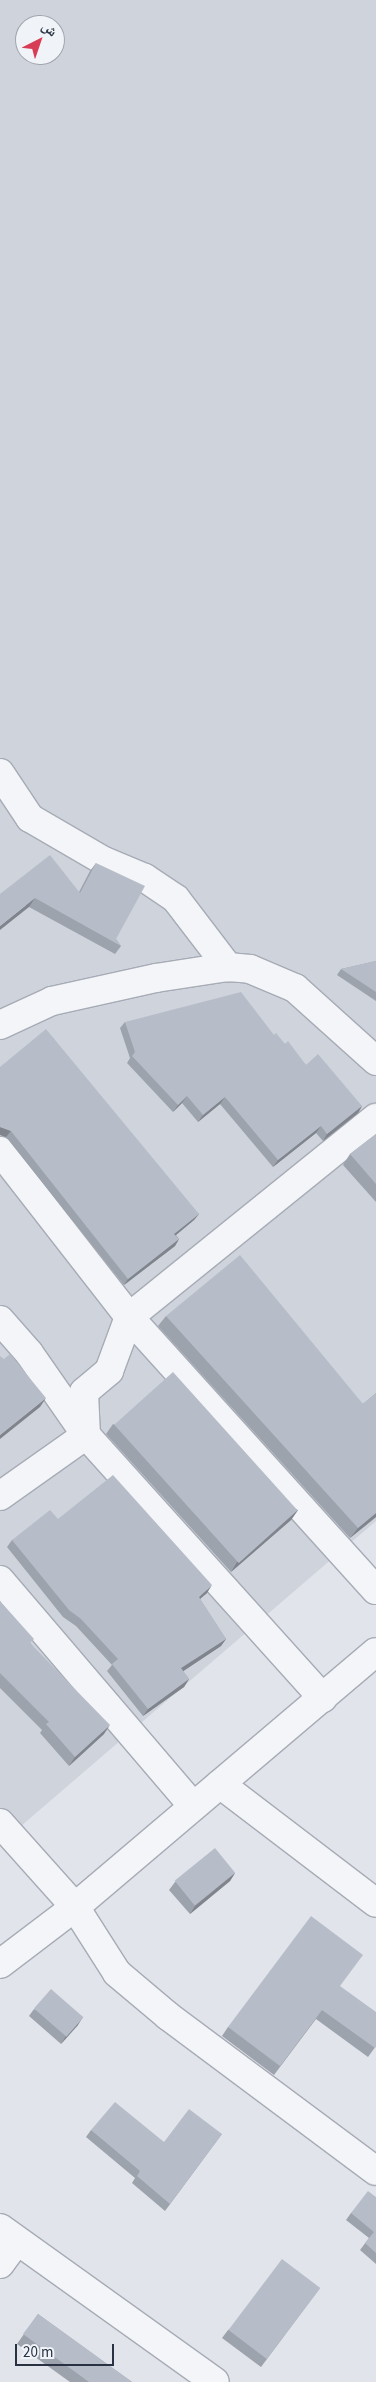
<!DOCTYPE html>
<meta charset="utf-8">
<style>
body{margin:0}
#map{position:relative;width:376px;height:2382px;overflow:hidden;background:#e1e4ea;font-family:"Source Sans 3","Noto Naskh Arabic",sans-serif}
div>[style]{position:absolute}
.built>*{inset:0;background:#ced3dc}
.roads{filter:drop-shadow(1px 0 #a6abb5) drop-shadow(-1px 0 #a6abb5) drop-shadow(0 1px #a6abb5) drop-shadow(0 -1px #a6abb5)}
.minor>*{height:28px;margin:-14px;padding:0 14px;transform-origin:14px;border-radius:14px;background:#f4f5f8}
.wall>*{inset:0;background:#9da3ac}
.shaded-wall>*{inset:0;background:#80848c}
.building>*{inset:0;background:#b7bdc8;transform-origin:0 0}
span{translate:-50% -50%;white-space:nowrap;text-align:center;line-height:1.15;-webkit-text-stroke:4px #f0f3f7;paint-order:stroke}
.north{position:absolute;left:15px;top:15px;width:50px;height:50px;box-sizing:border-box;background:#f0f3f7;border:1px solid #a0a6af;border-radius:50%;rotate:41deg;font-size:14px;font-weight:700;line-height:20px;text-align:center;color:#283243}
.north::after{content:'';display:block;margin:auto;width:18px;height:22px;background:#d73e56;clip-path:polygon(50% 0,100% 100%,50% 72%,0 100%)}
.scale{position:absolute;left:15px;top:2344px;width:99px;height:22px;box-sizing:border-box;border:2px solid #283243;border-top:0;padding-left:6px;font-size:15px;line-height:18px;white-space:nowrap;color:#283243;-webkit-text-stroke:4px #f0f3f7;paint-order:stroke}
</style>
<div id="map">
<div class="built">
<div style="clip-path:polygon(evenodd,0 0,376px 0,376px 1521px,0 1844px,0 0,25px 25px,55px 25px,55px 55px,25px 55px,25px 25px)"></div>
</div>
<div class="roads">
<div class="minor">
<div style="left:0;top:773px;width:54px;rotate:56.3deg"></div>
<div style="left:30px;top:818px;width:86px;rotate:30.2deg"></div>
<div style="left:104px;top:861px;width:44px;rotate:22.5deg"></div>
<div style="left:145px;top:878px;width:37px;rotate:34deg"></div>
<div style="left:176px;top:899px;width:86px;rotate:52.6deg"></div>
<div style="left:0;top:1025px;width:57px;rotate:-24.8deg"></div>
<div style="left:52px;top:1001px;width:107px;rotate:-12.5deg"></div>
<div style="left:156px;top:978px;width:73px;rotate:-8.7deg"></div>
<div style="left:228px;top:967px;width:22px;rotate:5deg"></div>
<div style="left:250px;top:969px;width:49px;rotate:22.9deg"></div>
<div style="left:295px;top:988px;width:109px;rotate:42deg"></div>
<div style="left:0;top:1151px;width:210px;rotate:52.1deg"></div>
<div style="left:129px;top:1317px;width:368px;rotate:47.9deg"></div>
<div style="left:0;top:1320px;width:44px;rotate:48.7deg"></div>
<div style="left:29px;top:1353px;width:100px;rotate:55.2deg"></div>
<div style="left:86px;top:1435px;width:354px;rotate:48deg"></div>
<div style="left:0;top:1496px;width:105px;rotate:-35.3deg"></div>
<div style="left:86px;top:1435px;width:43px;rotate:-92.7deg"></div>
<div style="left:84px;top:1392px;width:33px;rotate:-40deg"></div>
<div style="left:109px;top:1371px;width:58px;rotate:-69.7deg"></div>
<div style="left:129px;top:1317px;width:317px;rotate:-38.9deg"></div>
<div style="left:0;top:1580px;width:297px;rotate:49.5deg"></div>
<div style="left:220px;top:1784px;width:196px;rotate:37.3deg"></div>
<div style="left:0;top:1823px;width:113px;rotate:48.2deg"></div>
<div style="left:75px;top:1907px;width:78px;rotate:57.5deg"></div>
<div style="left:117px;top:1973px;width:67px;rotate:40.1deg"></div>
<div style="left:168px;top:2016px;width:259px;rotate:36.7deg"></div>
<div style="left:0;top:1964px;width:94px;rotate:-37.2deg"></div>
<div style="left:75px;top:1907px;width:394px;rotate:-40.3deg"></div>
<div style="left:0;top:2228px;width:264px;rotate:35.6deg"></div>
<div style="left:0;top:2264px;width:27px;rotate:-54deg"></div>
</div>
</div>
<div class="wall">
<div style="clip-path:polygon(96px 863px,116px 939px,121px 946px,115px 954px,29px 907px,0 894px,79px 892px,90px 871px)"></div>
<div style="clip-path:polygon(376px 961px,376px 1001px,337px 975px,341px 969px)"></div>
<div style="clip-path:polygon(125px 1022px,274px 1035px,285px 1044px,306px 1065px,362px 1106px,358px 1113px,323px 1141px,316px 1133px,273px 1167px,220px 1104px,198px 1122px,182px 1103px,173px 1112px,127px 1063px,130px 1058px,120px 1028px)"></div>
<div style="clip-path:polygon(0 1067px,199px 1214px,194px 1220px,176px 1235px,179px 1239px,175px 1246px,124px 1285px,6px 1137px,0 1135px)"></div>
<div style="clip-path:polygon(376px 1134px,376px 1202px,343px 1165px,350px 1154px)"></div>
<div style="clip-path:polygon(166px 1316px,363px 1404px,376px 1393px,376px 1517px,350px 1538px,158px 1326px)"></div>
<div style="clip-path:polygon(113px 1424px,298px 1510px,291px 1520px,231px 1572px,106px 1434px)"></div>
<div style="clip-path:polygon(58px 1519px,207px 1593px,200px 1599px,226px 1639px,221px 1646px,183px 1671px,189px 1679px,184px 1687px,143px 1716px,107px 1671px,112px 1665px,76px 1626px,63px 1617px,7px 1547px,12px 1540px)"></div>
<div style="clip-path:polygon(0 1601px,31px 1644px,104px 1734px,69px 1766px,40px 1733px,42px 1730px,0 1688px)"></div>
<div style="clip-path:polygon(235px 1873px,230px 1881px,190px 1914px,169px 1890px,175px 1882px)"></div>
<div style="clip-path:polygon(340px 1986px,376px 2046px,368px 2057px,316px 2019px,274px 2075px,222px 2036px,228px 2027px)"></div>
<div style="clip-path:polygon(34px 2009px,78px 2025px,61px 2044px,29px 2016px)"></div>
<div style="clip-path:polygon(91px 2130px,164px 2142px,222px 2134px,165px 2211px,132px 2183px,135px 2178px,86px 2137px)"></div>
<div style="clip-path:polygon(376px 2197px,376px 2264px,360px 2250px,369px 2238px,346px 2220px,351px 2213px)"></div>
<div style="clip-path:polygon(320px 2288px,261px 2367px,222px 2338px,228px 2330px)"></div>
<div style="clip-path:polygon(38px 2314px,132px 2382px,70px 2382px,17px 2344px)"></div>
</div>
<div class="shaded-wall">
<div style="clip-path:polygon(35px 898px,29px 907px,0 930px,0 926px)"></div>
<div style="clip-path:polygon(187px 1096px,182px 1103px,173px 1112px,178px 1105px)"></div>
<div style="clip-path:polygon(225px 1097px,220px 1104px,198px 1122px,203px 1115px)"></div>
<div style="clip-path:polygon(362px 1106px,358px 1113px,323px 1141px,327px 1134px)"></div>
<div style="clip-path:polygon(321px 1126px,316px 1133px,273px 1167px,278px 1160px)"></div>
<div style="clip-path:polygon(0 1127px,11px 1131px,6px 1137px,0 1135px)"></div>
<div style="clip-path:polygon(199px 1214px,194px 1220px,170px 1240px,174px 1234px)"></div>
<div style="clip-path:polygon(179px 1239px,175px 1246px,124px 1285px,128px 1279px)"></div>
<div style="clip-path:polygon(46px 1398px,40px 1407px,0 1439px,0 1435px)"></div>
<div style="clip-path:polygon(298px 1510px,291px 1520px,231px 1572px,237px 1562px)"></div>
<div style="clip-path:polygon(376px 1513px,376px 1517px,350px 1538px,358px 1528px)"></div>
<div style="clip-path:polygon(212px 1585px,207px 1593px,194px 1604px,199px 1597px)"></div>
<div style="clip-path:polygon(226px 1639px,221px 1646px,176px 1676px,181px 1668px)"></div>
<div style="clip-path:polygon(189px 1679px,184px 1687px,143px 1716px,148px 1709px)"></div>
<div style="clip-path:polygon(110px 1725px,104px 1734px,69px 1766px,75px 1757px)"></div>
<div style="clip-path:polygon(235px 1873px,230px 1881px,190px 1914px,195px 1906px)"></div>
<div style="clip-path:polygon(83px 2017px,78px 2025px,61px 2044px,66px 2036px)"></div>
</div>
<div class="building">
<div style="clip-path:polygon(50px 855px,80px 893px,96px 863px,145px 886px,116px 939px,121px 946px,35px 898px,0 926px,0 894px)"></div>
<div style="clip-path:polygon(376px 961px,376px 992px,341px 969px)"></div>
<div style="clip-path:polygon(241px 992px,274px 1035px,276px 1033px,285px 1044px,288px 1041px,306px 1065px,318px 1054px,362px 1106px,327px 1134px,321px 1126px,278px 1160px,225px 1097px,203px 1115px,187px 1096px,178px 1105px,132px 1056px,135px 1052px,125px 1022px)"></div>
<div style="clip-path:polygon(46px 1029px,199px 1214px,174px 1234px,179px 1239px,128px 1279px,11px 1131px,0 1127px,0 1067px)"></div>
<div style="clip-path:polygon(376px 1134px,376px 1184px,350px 1154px)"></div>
<div style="clip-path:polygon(240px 1255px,363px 1404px,376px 1393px,376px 1513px,358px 1528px,166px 1316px)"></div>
<div style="clip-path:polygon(10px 1354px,46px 1398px,0 1435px,0 1356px,4px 1359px)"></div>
<div style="left:173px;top:1372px;width:186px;height:79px;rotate:48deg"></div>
<div style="clip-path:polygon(113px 1475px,212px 1585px,199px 1597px,226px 1639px,181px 1668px,189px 1679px,148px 1709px,112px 1664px,118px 1659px,81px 1619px,69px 1610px,12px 1540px,50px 1510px,58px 1519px)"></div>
<div style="clip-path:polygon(0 1601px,34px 1639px,30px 1643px,110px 1725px,75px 1757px,46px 1724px,49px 1722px,0 1673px)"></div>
<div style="left:215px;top:1848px;width:32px;height:52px;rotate:51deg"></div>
<div style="clip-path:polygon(311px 1916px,363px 1955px,340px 1986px,376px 2012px,376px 2046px,375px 2048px,322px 2010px,280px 2066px,228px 2027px)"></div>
<div style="left:51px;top:1989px;width:43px;height:26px;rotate:41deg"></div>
<div style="clip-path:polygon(115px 2102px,164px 2142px,189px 2109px,222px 2134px,170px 2204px,137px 2176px,140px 2171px,91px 2130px)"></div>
<div style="clip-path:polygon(368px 2191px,376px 2197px,376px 2253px,365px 2243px,374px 2232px,351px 2213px)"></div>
<div style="left:282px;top:2259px;width:48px;height:89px;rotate:37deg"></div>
<div style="clip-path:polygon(38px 2314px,132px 2382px,89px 2382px,23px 2334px)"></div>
</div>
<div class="north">ش</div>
<div class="scale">20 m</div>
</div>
